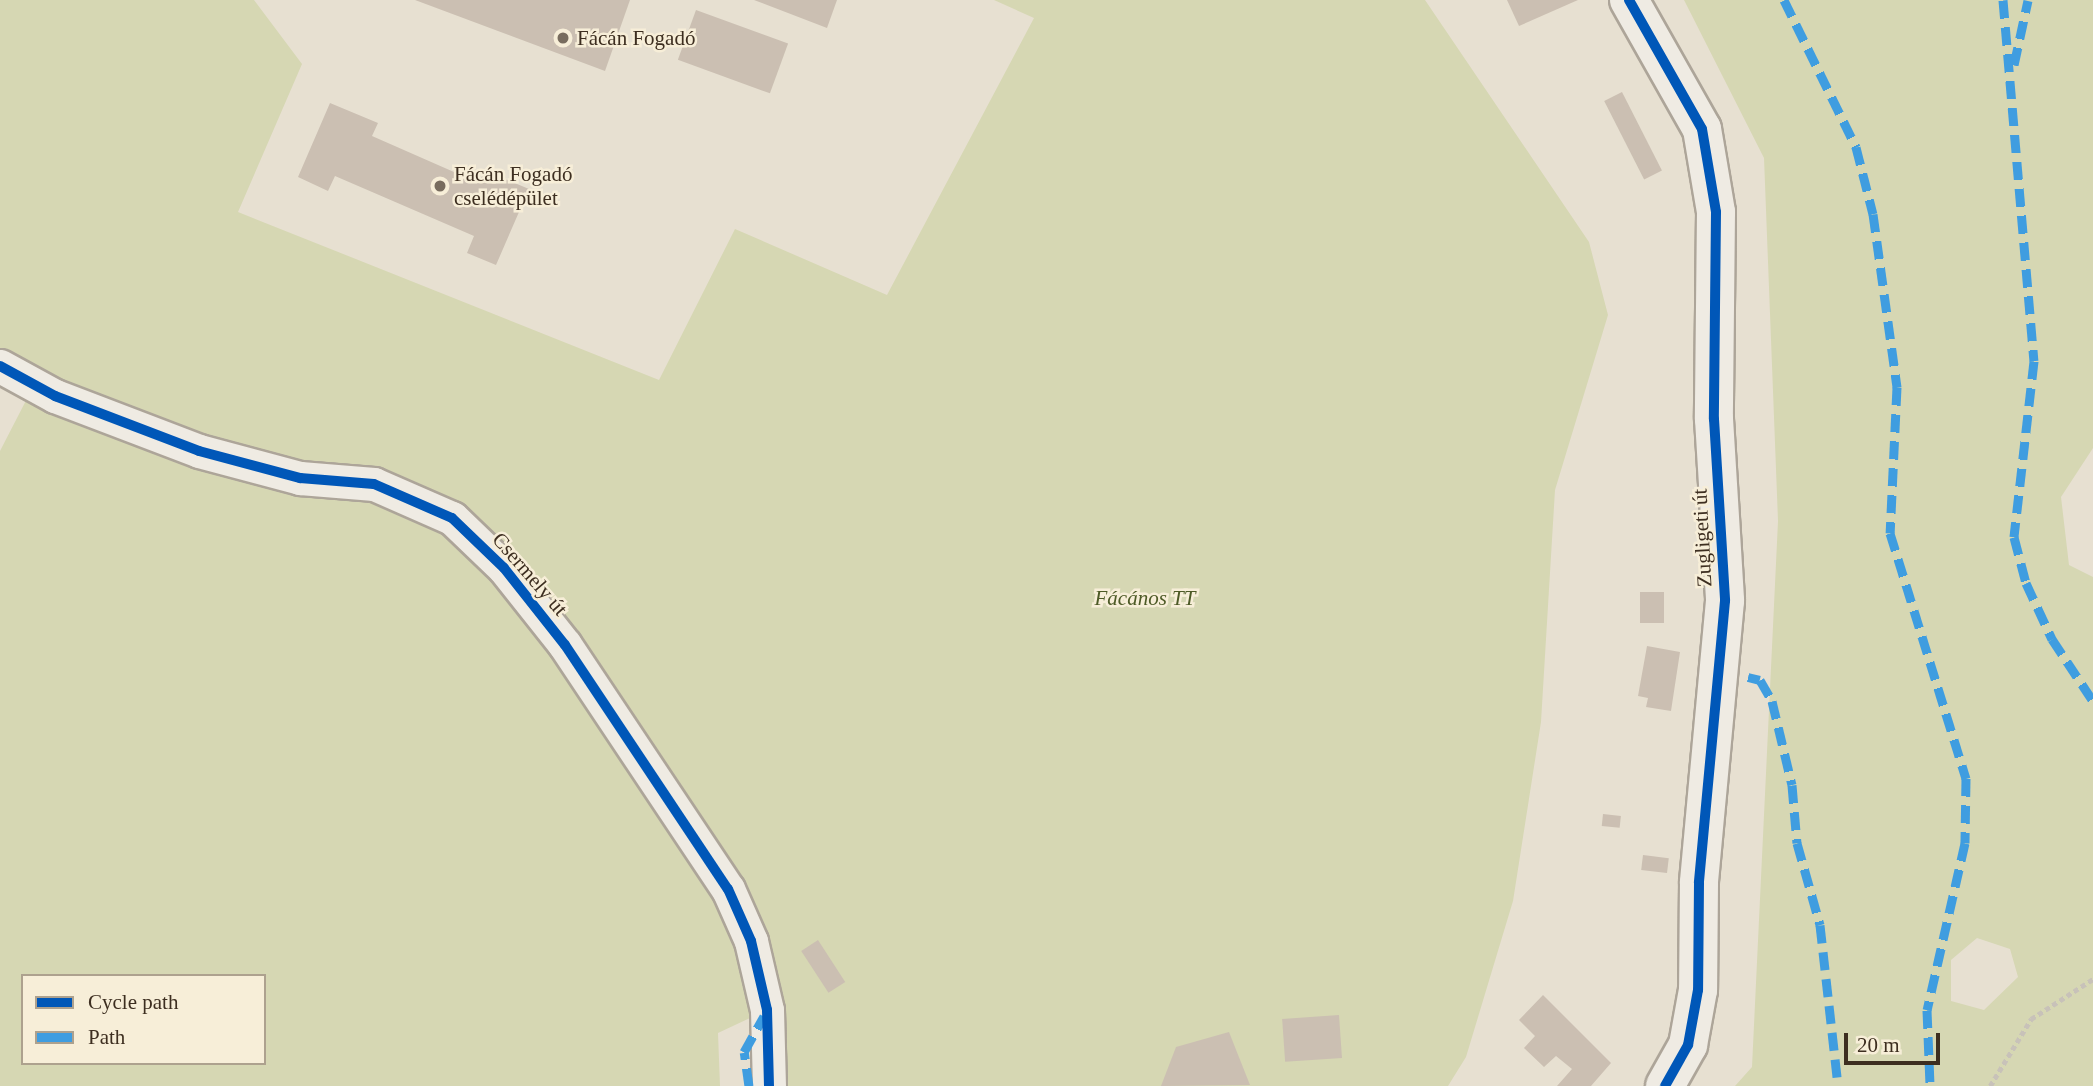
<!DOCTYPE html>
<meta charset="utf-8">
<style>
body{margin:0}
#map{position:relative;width:2093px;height:1086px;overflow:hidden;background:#e7e0d1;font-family:Georgia,serif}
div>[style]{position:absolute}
.green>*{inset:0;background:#d6d7b3}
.building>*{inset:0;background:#cbbfb2;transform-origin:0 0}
.path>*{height:4.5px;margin-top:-2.25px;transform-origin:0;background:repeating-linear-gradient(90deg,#c8c2b9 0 5px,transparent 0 8.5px)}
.roads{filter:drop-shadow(2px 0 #ada599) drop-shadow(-2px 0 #ada599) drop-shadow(0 2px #ada599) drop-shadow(0 -2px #ada599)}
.minor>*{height:33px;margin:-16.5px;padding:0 16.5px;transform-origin:16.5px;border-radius:16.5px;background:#efebe3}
.tertiary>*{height:38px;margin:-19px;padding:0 19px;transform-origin:19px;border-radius:19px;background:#efebe3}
.quiet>*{height:9px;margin-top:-4.5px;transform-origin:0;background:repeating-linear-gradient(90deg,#3f9de0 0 18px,transparent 0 27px)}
.cycleway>*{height:10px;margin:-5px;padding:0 5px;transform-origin:5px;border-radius:5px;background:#0057b8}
.dots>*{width:19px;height:19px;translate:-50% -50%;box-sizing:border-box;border:4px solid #f7eed8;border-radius:50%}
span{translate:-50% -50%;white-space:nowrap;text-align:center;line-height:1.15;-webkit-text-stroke:5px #f7eed8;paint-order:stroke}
.poi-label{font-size:21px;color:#3d2e20}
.left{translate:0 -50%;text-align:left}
.street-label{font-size:21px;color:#3d2e20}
.park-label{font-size:21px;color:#4d5a26;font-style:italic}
.legend{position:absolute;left:21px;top:974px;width:245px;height:91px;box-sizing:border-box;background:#f7eed8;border:2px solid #ada18e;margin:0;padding:9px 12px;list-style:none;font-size:21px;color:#3d2e20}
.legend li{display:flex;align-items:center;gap:14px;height:35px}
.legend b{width:35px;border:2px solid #ada18e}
.scale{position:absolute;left:1844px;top:1033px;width:96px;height:32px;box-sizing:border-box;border:4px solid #3d2e20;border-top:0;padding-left:9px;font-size:21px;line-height:24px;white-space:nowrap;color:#3d2e20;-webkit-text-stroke:5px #f7eed8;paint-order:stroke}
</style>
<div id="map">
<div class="green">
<div style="clip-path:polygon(evenodd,0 0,254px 0,302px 64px,238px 212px,659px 380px,735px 229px,887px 295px,1034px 18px,994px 0,1425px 0,1589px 242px,1608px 315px,1555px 490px,1541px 722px,1513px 901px,1466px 1057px,1448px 1086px,783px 1086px,767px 1010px,718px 1033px,720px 1086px,0 1086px,0 451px,34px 385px,0 366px,0 0,23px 976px,264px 976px,264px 1063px,23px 1063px,23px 976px)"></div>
<div style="clip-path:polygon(evenodd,1684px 0,2093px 0,2093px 448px,2061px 497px,2069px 565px,2093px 577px,2093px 1086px,1735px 1086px,1752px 1067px,1778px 521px,1764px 158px,1684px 0,1977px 938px,2010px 949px,2018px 977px,1984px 1010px,1951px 1001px,1951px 960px,1977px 938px)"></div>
</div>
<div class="building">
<div style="clip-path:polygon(415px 0,630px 0,605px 71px)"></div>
<div style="clip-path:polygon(754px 0,837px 0,827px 28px)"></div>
<div style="clip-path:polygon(1507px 0,1578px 0,1519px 26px)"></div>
<div style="left:696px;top:10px;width:98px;height:53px;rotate:20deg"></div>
<div style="left:1622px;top:92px;width:88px;height:20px;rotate:63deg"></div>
<div style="clip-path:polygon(330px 103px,378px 123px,372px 136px,479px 183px,484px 170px,529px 189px,496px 265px,467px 253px,474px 236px,335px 176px,328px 191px,298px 177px)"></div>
<div style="left:1640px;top:592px;width:24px;height:31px"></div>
<div style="clip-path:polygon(1647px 646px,1680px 652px,1671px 711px,1646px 707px,1648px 698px,1638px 696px)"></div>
<div style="left:1603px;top:814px;width:18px;height:12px;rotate:6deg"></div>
<div style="left:1643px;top:855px;width:26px;height:15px;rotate:7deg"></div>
<div style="left:818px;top:940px;width:50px;height:20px;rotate:57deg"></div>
<div style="clip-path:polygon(1543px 995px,1611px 1063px,1591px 1086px,1557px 1086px,1572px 1069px,1556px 1056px,1544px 1067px,1524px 1048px,1535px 1036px,1519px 1020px)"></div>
<div style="left:1339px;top:1015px;width:43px;height:57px;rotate:86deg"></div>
<div style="clip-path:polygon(1229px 1032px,1250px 1085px,1161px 1086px,1176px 1047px)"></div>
</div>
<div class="path">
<div style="left:1990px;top:1086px;width:79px;rotate:-58.5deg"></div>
<div style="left:2031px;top:1019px;width:74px;rotate:-32.8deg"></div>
</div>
<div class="roads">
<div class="minor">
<div style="left:0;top:366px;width:63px;rotate:28.6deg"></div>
<div style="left:55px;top:396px;width:154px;rotate:20.9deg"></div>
<div style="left:199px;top:451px;width:105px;rotate:15deg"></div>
<div style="left:300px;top:478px;width:74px;rotate:4.6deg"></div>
<div style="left:374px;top:484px;width:85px;rotate:23.6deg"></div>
<div style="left:452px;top:518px;width:72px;rotate:43.9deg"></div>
<div style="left:504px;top:568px;width:98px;rotate:51.6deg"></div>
<div style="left:565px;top:645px;width:293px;rotate:56.3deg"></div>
<div style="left:728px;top:889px;width:57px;rotate:66.1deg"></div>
<div style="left:751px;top:941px;width:71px;rotate:76.9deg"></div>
<div style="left:767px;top:1010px;width:76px;rotate:88.5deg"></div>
</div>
<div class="tertiary">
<div style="left:1629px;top:0;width:148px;rotate:60.5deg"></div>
<div style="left:1702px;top:129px;width:84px;rotate:80.4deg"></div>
<div style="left:1716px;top:212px;width:207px;rotate:90.6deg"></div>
<div style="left:1714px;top:419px;width:182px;rotate:86.5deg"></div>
<div style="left:1725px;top:601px;width:283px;rotate:95.3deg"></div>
<div style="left:1699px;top:883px;width:107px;rotate:90.5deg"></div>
<div style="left:1698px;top:990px;width:56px;rotate:100.3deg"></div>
<div style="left:1688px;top:1045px;width:47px;rotate:119.3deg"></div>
</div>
</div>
<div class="quiet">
<div style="left:1784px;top:0;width:164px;rotate:63.9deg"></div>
<div style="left:1856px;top:147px;width:69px;rotate:75.8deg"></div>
<div style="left:1873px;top:214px;width:175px;rotate:82.1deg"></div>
<div style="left:1897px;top:387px;width:146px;rotate:92.7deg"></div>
<div style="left:1890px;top:533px;width:257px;rotate:72.8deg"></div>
<div style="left:1966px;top:778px;width:65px;rotate:90.9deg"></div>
<div style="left:1965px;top:843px;width:171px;rotate:102.8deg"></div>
<div style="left:1927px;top:1010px;width:76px;rotate:87.7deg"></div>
<div style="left:2003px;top:0;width:362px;rotate:85.1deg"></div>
<div style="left:2034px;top:361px;width:177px;rotate:96.5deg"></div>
<div style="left:2014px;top:537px;width:48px;rotate:75.4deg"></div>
<div style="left:2026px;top:583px;width:62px;rotate:65.1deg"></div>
<div style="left:2052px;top:639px;width:74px;rotate:56.5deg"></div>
<div style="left:2014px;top:65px;width:66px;rotate:-77.8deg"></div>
<div style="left:1748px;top:677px;width:12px;rotate:14deg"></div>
<div style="left:1760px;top:680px;width:24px;rotate:60deg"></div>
<div style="left:1772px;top:701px;width:86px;rotate:76.6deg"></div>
<div style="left:1792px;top:785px;width:58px;rotate:85.1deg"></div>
<div style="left:1797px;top:843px;width:85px;rotate:74.3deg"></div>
<div style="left:1820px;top:925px;width:162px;rotate:83.6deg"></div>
<div style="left:749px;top:1086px;width:34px;rotate:-98deg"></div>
<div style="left:744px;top:1052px;width:41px;rotate:-60.9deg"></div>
</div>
<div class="cycleway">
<div style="left:1629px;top:0;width:148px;rotate:60.5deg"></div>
<div style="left:1702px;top:129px;width:84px;rotate:80.4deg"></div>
<div style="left:1716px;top:212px;width:207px;rotate:90.6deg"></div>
<div style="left:1714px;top:419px;width:182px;rotate:86.5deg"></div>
<div style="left:1725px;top:601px;width:283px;rotate:95.3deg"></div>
<div style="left:1699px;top:883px;width:107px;rotate:90.5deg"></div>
<div style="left:1698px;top:990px;width:56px;rotate:100.3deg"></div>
<div style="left:1688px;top:1045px;width:47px;rotate:119.3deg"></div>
<div style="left:0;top:366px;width:63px;rotate:28.6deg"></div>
<div style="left:55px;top:396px;width:154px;rotate:20.9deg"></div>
<div style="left:199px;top:451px;width:105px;rotate:15deg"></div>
<div style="left:300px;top:478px;width:74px;rotate:4.6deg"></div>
<div style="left:374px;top:484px;width:85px;rotate:23.6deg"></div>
<div style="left:452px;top:518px;width:72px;rotate:43.9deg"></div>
<div style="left:504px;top:568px;width:98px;rotate:51.6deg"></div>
<div style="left:565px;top:645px;width:293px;rotate:56.3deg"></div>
<div style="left:728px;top:889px;width:57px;rotate:66.1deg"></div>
<div style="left:751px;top:941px;width:71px;rotate:76.9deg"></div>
<div style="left:767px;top:1010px;width:76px;rotate:88.5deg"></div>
</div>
<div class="dots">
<div style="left:563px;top:38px;background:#786c5e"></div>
<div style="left:440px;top:186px;background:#786c5e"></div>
</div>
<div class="poi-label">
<span class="left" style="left:577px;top:38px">Fácán Fogadó</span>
<span class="left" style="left:454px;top:186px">Fácán Fogadó<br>cselédépület</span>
</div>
<div class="street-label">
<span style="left:1702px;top:538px;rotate:-93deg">Zugligeti út</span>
<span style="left:530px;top:574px;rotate:49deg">Csermely út</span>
</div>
<div class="park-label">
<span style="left:1145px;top:598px">Fácános TT</span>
</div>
<ul class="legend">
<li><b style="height:9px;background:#0057b8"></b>Cycle path</li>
<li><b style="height:9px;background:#3f9de0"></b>Path</li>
</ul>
<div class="scale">20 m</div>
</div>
